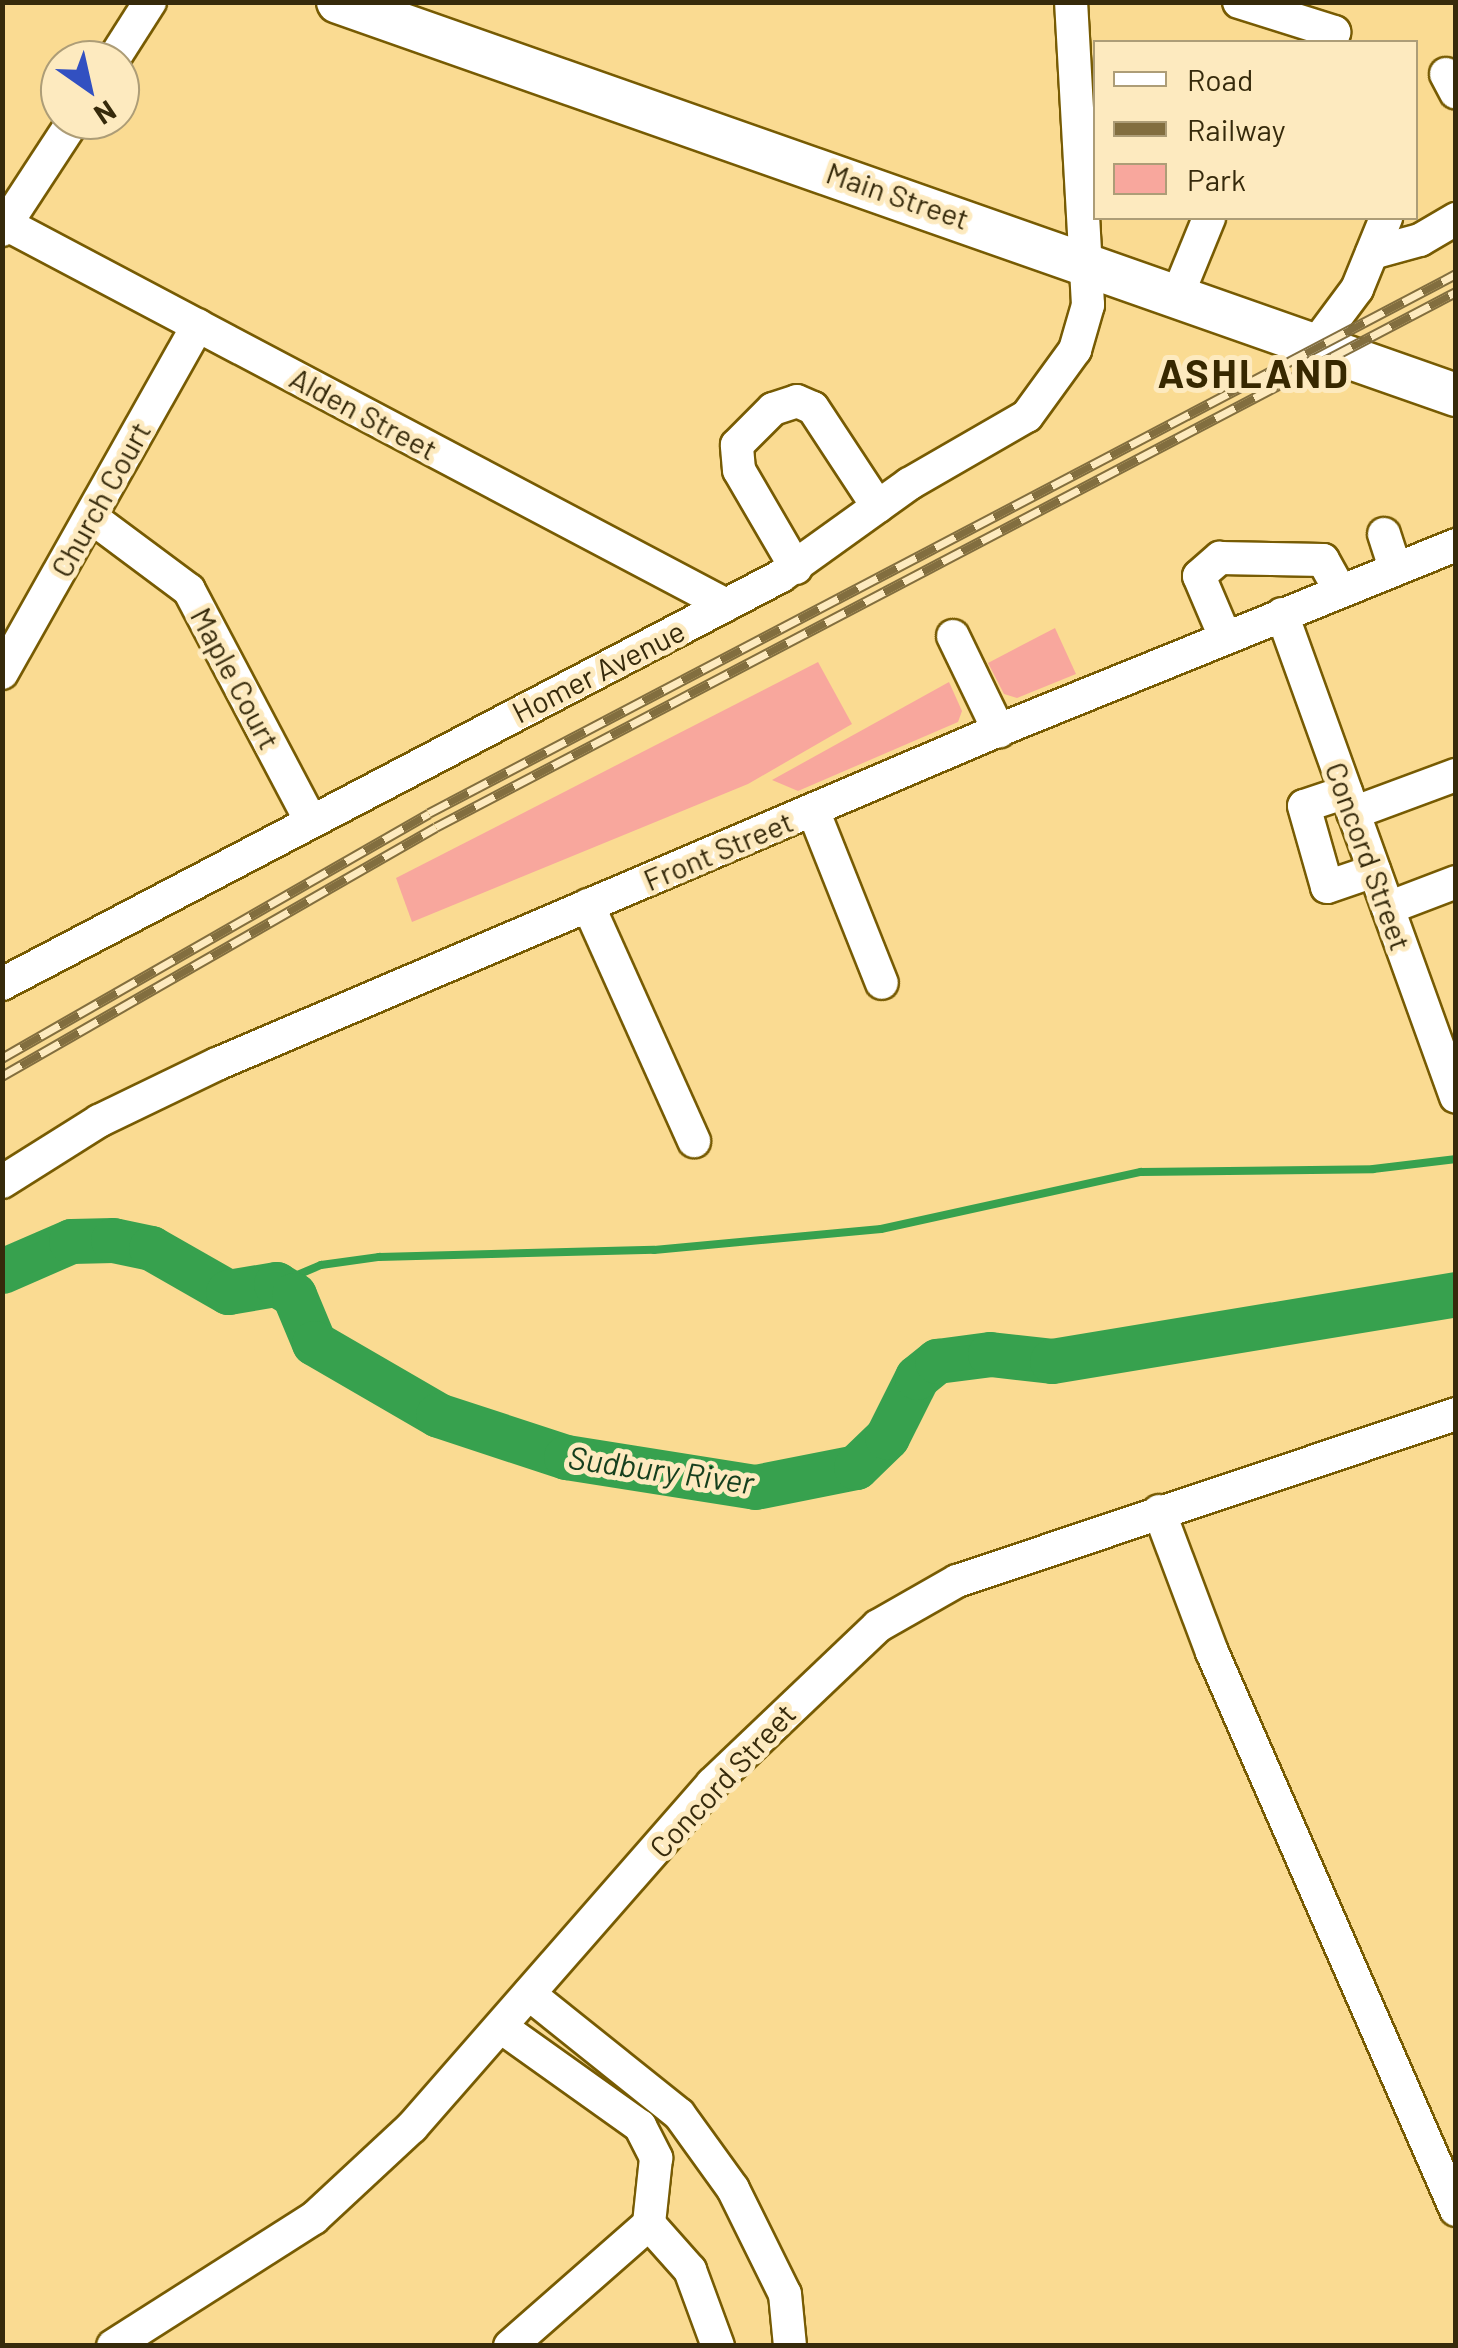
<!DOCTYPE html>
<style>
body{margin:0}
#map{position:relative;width:1458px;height:2348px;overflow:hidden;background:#fadb92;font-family:Barlow,sans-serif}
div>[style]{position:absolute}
.green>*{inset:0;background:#f8a79d}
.stream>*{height:8px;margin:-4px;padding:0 4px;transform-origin:4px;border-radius:4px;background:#37a14e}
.river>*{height:45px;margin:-22.5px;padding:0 22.5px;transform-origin:22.5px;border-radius:22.5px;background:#37a14e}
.roads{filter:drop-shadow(2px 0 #775b03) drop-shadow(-2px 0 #775b03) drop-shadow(0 2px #775b03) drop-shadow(0 -2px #775b03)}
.minor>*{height:32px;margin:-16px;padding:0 16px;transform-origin:16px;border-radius:16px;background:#fff}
.major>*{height:42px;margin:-21px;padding:0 21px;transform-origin:21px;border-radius:21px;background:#fff}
.rail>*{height:11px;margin-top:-5.5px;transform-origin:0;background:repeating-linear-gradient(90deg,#fdeabf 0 22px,#826e3f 0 44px);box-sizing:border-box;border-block:2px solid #826e3f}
span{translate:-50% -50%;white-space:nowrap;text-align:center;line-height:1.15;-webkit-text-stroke:10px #fdeabf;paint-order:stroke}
.street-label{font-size:30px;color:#362a0b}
.water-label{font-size:32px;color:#153f1d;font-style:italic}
.district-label{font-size:40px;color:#372800;font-weight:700;letter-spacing:2.5px}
.frame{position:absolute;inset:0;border:5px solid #362a0b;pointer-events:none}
.legend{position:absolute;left:1093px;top:40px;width:325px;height:180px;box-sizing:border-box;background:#fdeabf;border:2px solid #ad9d77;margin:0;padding:12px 18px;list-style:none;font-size:30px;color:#362a0b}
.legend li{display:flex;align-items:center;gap:20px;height:50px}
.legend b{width:50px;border:2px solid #ad9d77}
.north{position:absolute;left:40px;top:40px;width:100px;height:100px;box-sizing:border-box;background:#fdeabf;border:2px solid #ad9d77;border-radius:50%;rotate:146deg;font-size:28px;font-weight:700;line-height:40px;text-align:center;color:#362a0b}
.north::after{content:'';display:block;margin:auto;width:35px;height:45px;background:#3250c1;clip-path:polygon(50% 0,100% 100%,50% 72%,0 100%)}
</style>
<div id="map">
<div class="green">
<div style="clip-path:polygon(1055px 628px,1076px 674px,1017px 698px,1004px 694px,988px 663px)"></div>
<div style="clip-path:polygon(818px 662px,852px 724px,748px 784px,412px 922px,396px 878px)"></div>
<div style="clip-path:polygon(949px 682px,962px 711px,958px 722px,798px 791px,772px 780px)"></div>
</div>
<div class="stream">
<div style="left:276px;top:1284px;width:49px;rotate:-22.9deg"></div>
<div style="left:321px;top:1265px;width:59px;rotate:-7.9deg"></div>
<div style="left:379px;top:1257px;width:275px;rotate:-1.5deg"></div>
<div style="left:654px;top:1250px;width:228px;rotate:-5.3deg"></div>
<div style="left:881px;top:1229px;width:266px;rotate:-12.4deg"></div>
<div style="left:1141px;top:1172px;width:232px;rotate:-0.7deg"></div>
<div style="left:1373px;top:1169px;width:84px;rotate:-6.9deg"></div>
</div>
<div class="river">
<div style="left:2px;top:1271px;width:75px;rotate:-23.5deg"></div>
<div style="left:71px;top:1241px;width:42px;rotate:-1.4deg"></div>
<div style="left:113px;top:1240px;width:39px;rotate:12deg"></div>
<div style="left:151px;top:1248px;width:89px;rotate:29.7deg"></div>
<div style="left:228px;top:1292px;width:49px;rotate:-9.5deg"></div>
<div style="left:276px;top:1284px;width:21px;rotate:31deg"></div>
<div style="left:294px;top:1295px;width:52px;rotate:67.4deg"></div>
<div style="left:314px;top:1343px;width:143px;rotate:30.1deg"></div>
<div style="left:438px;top:1415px;width:135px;rotate:18.2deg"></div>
<div style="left:566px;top:1457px;width:191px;rotate:9deg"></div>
<div style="left:755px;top:1487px;width:103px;rotate:-11.2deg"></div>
<div style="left:856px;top:1467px;width:43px;rotate:-44.1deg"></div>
<div style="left:887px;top:1437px;width:67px;rotate:-63.4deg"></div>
<div style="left:917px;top:1377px;width:26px;rotate:-39deg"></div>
<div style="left:937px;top:1361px;width:53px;rotate:-7.5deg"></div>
<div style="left:990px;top:1354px;width:62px;rotate:6.4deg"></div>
<div style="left:1052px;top:1361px;width:410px;rotate:-9.4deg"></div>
</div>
<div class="roads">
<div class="minor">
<div style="left:1239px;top:2px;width:100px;rotate:17.5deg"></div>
<div style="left:1334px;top:32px;width:10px;rotate:107deg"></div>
<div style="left:113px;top:60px;width:69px;rotate:-57.5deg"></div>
<div style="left:1446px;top:74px;width:21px;rotate:62deg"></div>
<div style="left:2px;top:222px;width:819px;rotate:27.88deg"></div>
<div style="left:2px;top:230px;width:131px;rotate:-56.8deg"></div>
<div style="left:1372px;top:253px;width:50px;rotate:-15.2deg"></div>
<div style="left:1420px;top:240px;width:42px;rotate:-30.3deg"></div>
<div style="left:1178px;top:294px;width:82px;rotate:-67.8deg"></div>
<div style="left:1316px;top:344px;width:69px;rotate:-53.3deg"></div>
<div style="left:1357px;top:289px;width:77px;rotate:-67.8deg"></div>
<div style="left:91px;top:517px;width:122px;rotate:36.7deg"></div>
<div style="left:189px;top:590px;width:261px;rotate:62.2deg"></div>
<div style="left:1384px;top:534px;width:36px;rotate:72deg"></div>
<div style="left:796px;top:568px;width:113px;rotate:-120.2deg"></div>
<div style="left:739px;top:470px;width:25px;rotate:-95deg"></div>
<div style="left:737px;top:445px;width:51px;rotate:-45deg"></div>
<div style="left:773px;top:409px;width:25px;rotate:-18deg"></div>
<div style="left:797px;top:401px;width:17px;rotate:24deg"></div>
<div style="left:813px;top:408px;width:118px;rotate:56.7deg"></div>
<div style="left:1282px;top:614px;width:513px;rotate:70.19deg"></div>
<div style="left:953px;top:636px;width:106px;rotate:64.2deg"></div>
<div style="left:1225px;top:637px;width:66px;rotate:-113.1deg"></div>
<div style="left:1199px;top:576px;width:28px;rotate:-41deg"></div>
<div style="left:1220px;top:558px;width:103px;rotate:1.1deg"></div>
<div style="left:1323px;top:560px;width:35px;rotate:61deg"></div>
<div style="left:2px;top:673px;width:399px;rotate:-60.6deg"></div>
<div style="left:1346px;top:792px;width:44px;rotate:161.6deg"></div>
<div style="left:1304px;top:806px;width:84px;rotate:74.1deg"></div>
<div style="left:1327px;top:887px;width:50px;rotate:-18.8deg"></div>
<div style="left:813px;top:810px;width:186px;rotate:68.3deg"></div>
<div style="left:1353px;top:813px;width:110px;rotate:-20.3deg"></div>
<div style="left:588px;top:905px;width:259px;rotate:65.8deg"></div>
<div style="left:1388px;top:908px;width:73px;rotate:-20.9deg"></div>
<div style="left:2px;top:984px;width:879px;rotate:-27.64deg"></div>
<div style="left:781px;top:576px;width:158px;rotate:-35.7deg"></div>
<div style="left:909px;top:484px;width:136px;rotate:-30deg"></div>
<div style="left:1027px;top:416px;width:82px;rotate:-54deg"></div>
<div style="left:1075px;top:350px;width:47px;rotate:-73.9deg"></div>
<div style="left:1088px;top:305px;width:303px;rotate:-93.2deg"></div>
<div style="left:2px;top:1182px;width:115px;rotate:-32.2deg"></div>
<div style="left:99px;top:1121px;width:131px;rotate:-25.8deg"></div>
<div style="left:217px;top:1064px;width:843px;rotate:-23.13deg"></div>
<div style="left:992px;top:733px;width:501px;rotate:-22.06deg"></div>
<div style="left:1159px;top:1511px;width:151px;rotate:69.4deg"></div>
<div style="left:1212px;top:1652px;width:609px;rotate:66.38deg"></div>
<div style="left:529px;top:1994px;width:192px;rotate:38.7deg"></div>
<div style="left:679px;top:2114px;width:92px;rotate:54.2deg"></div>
<div style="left:733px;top:2189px;width:117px;rotate:63.7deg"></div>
<div style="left:785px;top:2294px;width:52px;rotate:84.5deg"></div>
<div style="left:501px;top:2027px;width:171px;rotate:35.5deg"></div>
<div style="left:640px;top:2126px;width:36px;rotate:63deg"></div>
<div style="left:656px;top:2158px;width:66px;rotate:96.1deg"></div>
<div style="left:649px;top:2224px;width:185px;rotate:138.7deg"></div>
<div style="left:649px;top:2224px;width:62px;rotate:48.3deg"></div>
<div style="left:690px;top:2270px;width:81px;rotate:69.8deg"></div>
<div style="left:113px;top:2346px;width:238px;rotate:-32.5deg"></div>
<div style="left:314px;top:2218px;width:134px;rotate:-42.9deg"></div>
<div style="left:412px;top:2127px;width:456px;rotate:-48.8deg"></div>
<div style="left:712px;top:1784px;width:229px;rotate:-43.6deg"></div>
<div style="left:878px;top:1626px;width:91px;rotate:-29.7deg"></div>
<div style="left:957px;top:1581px;width:526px;rotate:-18.5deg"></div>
</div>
<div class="major">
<div style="left:338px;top:2px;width:1185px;rotate:19.37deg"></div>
</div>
</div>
<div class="rail">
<div style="left:2px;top:1058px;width:492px;rotate:-29.8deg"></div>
<div style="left:429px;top:813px;width:1160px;rotate:-27.69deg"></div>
<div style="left:2px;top:1076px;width:500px;rotate:-29.84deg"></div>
<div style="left:436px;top:827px;width:1152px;rotate:-27.68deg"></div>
</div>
<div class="street-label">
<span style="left:898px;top:195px;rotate:19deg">Main Street</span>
<span style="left:364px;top:413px;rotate:28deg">Alden Street</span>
<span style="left:100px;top:499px;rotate:-61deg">Church Court</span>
<span style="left:598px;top:671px;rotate:-27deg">Homer Avenue</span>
<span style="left:236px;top:678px;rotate:62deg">Maple Court</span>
<span style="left:718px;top:850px;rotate:-23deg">Front Street</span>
<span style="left:1369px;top:856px;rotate:70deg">Concord Street</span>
<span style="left:722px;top:1780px;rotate:-47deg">Concord Street</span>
</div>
<div class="water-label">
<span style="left:661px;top:1469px;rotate:8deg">Sudbury River</span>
</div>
<div class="district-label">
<span style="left:1254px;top:372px">ASHLAND</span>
</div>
<div class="frame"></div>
<ul class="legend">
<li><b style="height:12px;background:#fff"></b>Road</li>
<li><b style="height:12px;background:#826e3f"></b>Railway</li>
<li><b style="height:28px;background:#f8a79d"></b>Park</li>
</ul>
<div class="north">N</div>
</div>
